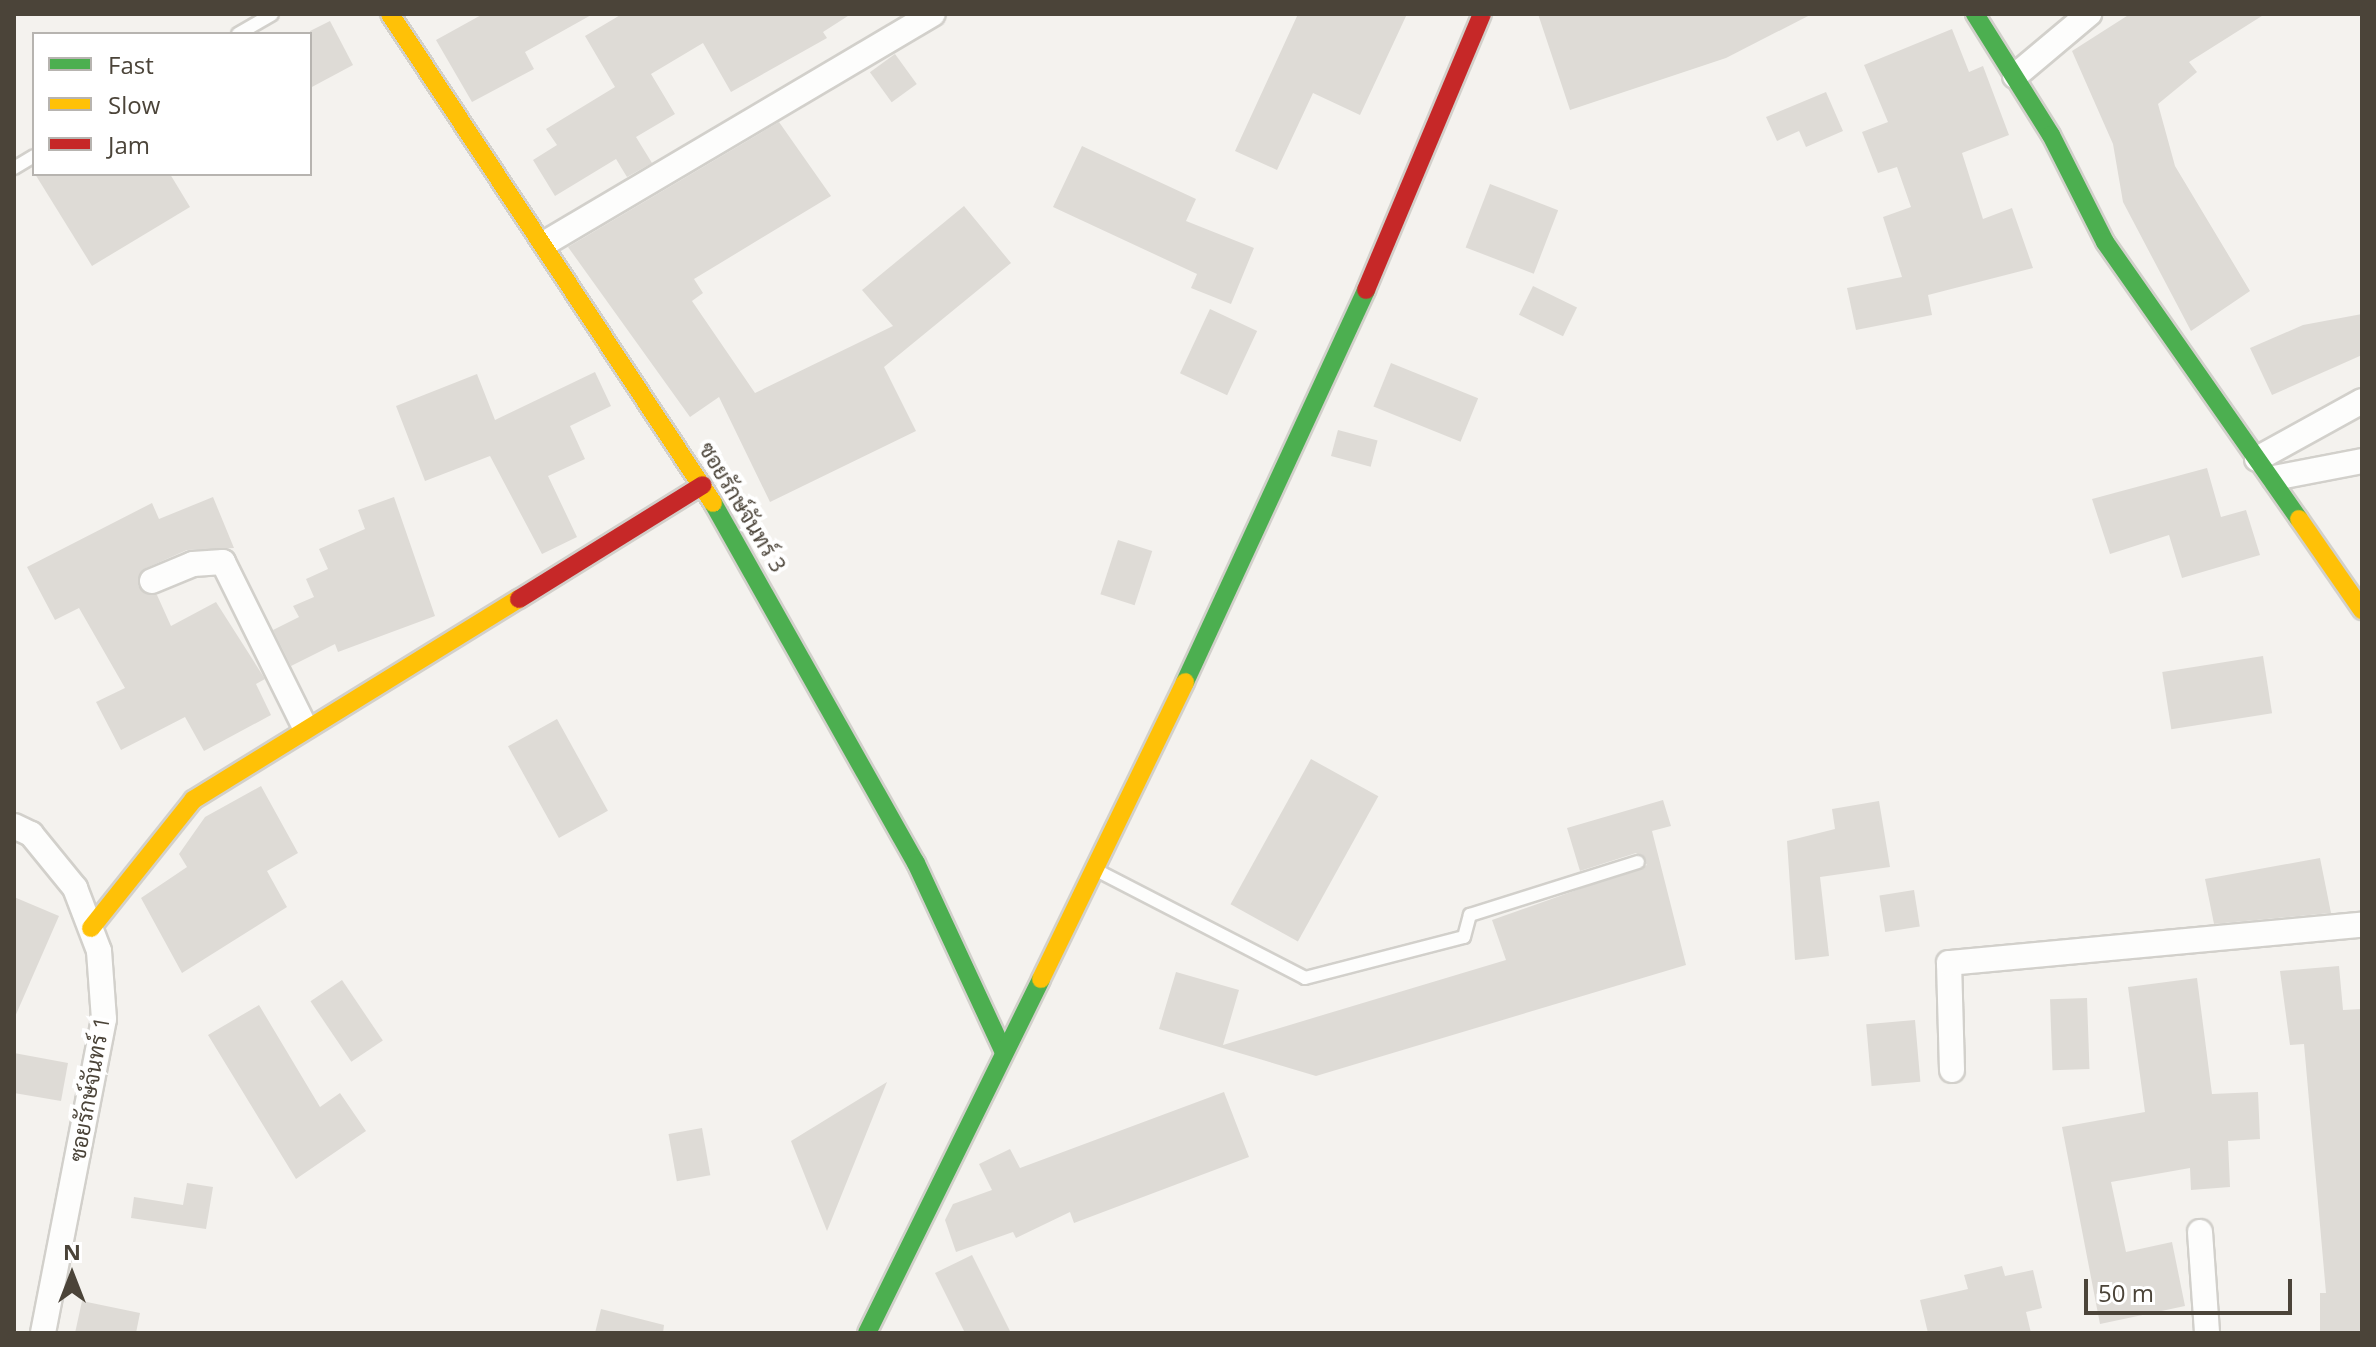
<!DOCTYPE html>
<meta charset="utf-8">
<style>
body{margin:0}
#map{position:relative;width:2376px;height:1347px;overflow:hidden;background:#f4f2ee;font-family:"Open Sans",Sarabun,sans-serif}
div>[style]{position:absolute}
.building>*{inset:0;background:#dedbd6;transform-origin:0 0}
.roads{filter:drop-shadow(2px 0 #d2d0cb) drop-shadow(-2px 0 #d2d0cb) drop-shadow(0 2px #d2d0cb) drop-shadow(0 -2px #d2d0cb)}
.lane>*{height:12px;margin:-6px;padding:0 6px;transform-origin:6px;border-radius:6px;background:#fdfdfc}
.street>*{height:24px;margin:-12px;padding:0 12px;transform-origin:12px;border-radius:12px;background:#fdfdfc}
.fast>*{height:18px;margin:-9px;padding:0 9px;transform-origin:9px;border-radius:9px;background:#4caf50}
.slow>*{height:18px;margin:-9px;padding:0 9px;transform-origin:9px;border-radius:9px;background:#ffc107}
.jam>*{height:18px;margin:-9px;padding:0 9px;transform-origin:9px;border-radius:9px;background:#c62828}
span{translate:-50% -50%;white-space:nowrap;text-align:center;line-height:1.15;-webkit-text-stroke:8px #fff;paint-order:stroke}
.street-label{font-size:22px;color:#4b4439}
.frame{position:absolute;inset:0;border:16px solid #4b4439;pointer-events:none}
.legend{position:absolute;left:32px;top:32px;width:280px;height:144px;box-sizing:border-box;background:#fff;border:2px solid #b7b4b0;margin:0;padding:10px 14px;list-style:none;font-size:24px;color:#4b4439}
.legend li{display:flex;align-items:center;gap:16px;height:40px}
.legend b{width:40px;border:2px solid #b7b4b0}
.north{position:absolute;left:32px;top:1235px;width:80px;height:80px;-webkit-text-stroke:6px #fff;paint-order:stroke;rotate:0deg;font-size:22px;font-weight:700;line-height:32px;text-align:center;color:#4b4439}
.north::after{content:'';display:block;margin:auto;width:28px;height:36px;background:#4b4439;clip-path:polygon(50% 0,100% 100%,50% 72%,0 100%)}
.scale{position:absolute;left:2084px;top:1279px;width:208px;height:36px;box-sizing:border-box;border:4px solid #4b4439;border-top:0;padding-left:10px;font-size:24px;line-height:28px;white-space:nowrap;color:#4b4439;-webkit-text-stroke:6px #fff;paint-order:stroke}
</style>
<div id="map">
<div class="building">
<div style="clip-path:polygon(483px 14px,593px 14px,525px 52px,534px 69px,472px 102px,436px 40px)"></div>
<div style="clip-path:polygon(622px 14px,851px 14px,823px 32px,827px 38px,731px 92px,703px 43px,651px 74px,675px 114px,636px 137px,652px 163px,627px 177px,616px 159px,555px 196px,533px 160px,557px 145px,546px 129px,615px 87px,585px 36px)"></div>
<div style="clip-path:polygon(1298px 14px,1407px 14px,1360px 115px,1313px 93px,1277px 170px,1235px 151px)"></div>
<div style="clip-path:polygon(1538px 14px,1812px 14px,1726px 58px,1570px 110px)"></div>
<div style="clip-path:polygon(2130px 14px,2265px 14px,2189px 62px,2197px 72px,2158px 104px,2175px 166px,2250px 291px,2191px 331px,2123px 202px,2113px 144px,2072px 51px)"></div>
<div style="clip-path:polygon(330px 21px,353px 65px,310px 88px,310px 31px)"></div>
<div style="clip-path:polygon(1952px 29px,1969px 72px,1983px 66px,2009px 135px,1962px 153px,1983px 219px,2012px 208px,2033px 268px,1928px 295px,1932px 315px,1856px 330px,1847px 288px,1902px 277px,1883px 217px,1911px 207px,1897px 167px,1878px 173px,1862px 132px,1888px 122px,1864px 65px)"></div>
<div style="left:895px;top:54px;width:37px;height:31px;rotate:54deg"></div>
<div style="clip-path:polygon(1826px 92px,1843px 131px,1806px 147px,1799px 131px,1777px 141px,1766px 117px)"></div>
<div style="clip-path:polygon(779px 122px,831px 196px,694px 279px,703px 293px,692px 301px,755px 393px,893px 326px,862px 290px,964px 206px,1011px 263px,884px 367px,916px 431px,770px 502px,719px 397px,690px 417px,568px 247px)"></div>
<div style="clip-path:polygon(1082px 146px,1196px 199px,1186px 221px,1254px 248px,1231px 304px,1191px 288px,1197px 274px,1053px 207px)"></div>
<div style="clip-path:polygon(35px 174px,170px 174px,190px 207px,92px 266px)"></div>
<div style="left:1490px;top:184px;width:73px;height:68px;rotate:21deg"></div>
<div style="left:1533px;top:286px;width:49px;height:32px;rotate:26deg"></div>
<div style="left:1210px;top:309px;width:52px;height:71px;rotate:25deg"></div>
<div style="clip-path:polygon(2362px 314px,2362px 355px,2272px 395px,2250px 348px,2303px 325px)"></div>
<div style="left:1391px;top:363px;width:94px;height:47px;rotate:22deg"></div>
<div style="clip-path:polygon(595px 372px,611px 406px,570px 426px,585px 459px,548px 476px,577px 537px,542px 554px,490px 456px,425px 481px,396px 406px,477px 374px,495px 420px)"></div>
<div style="left:1338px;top:430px;width:41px;height:27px;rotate:15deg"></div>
<div style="clip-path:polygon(2207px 468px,2221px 517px,2246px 510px,2260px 555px,2182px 578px,2169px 535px,2110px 554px,2092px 499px)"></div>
<div style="clip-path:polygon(213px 497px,234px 548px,187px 550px,146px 568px,138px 586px,157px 595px,171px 626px,216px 602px,265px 679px,256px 684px,271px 715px,204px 751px,185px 717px,121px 750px,96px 702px,125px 688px,79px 608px,55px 620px,27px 567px,152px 503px,159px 519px)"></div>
<div style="clip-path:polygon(394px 497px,435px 616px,338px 652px,335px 644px,291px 666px,273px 630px,299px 617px,293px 606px,314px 597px,306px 579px,328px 569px,319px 549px,365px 529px,358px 510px)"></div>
<div style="left:1118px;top:540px;width:36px;height:57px;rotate:18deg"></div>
<div style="left:2263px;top:656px;width:58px;height:102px;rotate:81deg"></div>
<div style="left:557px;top:719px;width:105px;height:56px;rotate:61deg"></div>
<div style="left:1311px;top:759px;width:77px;height:166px;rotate:29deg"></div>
<div style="clip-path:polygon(261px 786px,298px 853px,267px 871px,287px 907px,182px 973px,141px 898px,187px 867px,179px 854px,205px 817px)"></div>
<div style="clip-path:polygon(1663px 800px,1671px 826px,1652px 831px,1686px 965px,1316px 1076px,1159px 1029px,1176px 972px,1239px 990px,1223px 1045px,1506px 960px,1492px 920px,1647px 865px,1636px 853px,1580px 871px,1567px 828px)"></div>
<div style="clip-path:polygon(1879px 801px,1890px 867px,1820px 877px,1829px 956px,1795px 960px,1787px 841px,1835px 829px,1832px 809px)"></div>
<div style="clip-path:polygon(2320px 858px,2331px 913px,2214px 924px,2205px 879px)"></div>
<div style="left:1914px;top:890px;width:37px;height:35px;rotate:81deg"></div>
<div style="clip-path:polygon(14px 897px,59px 916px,14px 1019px)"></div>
<div style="clip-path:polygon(2339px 966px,2343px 1010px,2362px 1009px,2362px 1333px,2320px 1333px,2320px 1293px,2326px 1293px,2304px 1044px,2290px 1045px,2280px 971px)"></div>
<div style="clip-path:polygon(2197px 978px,2212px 1094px,2258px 1092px,2260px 1139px,2228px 1141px,2230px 1187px,2191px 1190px,2190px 1168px,2111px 1182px,2126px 1252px,2172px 1242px,2185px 1306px,2100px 1324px,2062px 1127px,2145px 1112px,2128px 987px)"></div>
<div style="left:342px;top:980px;width:73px;height:38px;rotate:56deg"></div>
<div style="left:2087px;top:998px;width:71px;height:37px;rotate:88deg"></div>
<div style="clip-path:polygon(259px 1005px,320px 1107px,340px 1093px,366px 1131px,296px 1179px,208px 1035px)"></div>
<div style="left:1915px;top:1020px;width:62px;height:49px;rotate:85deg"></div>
<div style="clip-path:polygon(14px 1053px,68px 1063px,61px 1101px,14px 1093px)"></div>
<div style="clip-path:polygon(887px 1082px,827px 1231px,791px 1141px)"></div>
<div style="clip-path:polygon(1224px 1092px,1249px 1157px,1074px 1223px,1070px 1212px,1016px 1238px,1013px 1232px,956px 1252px,945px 1220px,953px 1204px,992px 1190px,979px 1164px,1010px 1149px,1020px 1168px)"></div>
<div style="left:702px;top:1128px;width:48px;height:34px;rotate:80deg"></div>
<div style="clip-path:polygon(187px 1183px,213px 1187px,206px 1229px,131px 1218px,134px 1197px,183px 1205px)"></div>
<div style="clip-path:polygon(972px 1255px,1011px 1333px,965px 1333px,935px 1273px)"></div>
<div style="clip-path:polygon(2002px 1266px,2005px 1276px,2033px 1270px,2042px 1308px,2026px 1312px,2031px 1333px,1928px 1333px,1920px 1300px,1968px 1289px,1964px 1275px)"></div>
<div style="clip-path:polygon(82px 1301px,140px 1313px,136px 1333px,75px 1333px)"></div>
<div style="clip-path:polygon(601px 1309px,664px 1325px,663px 1333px,595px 1333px)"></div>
</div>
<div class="roads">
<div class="lane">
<div style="left:238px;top:34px;width:39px;rotate:-30deg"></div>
<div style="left:14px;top:168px;width:23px;rotate:-31deg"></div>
<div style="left:1098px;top:871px;width:233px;rotate:27.3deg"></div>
<div style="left:1305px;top:978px;width:164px;rotate:-14.5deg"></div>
<div style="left:1464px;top:937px;width:23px;rotate:-75deg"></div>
<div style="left:1470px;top:915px;width:176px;rotate:-17.5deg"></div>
</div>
<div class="street">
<div style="left:2015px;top:76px;width:97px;rotate:-40deg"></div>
<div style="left:547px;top:242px;width:448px;rotate:-30.6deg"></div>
<div style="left:2257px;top:459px;width:120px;rotate:-28.9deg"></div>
<div style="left:2274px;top:478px;width:90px;rotate:-10.9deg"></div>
<div style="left:152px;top:581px;width:44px;rotate:-22.5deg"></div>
<div style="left:193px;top:564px;width:30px;rotate:-4deg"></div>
<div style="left:223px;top:562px;width:184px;rotate:63.6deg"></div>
<div style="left:14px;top:826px;width:19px;rotate:25deg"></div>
<div style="left:31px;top:834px;width:70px;rotate:50.8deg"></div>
<div style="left:75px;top:888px;width:67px;rotate:69.1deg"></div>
<div style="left:99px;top:951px;width:68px;rotate:85.8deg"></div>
<div style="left:104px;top:1019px;width:320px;rotate:101deg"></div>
<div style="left:1952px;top:1070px;width:107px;rotate:-91.6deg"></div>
<div style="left:1949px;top:963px;width:415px;rotate:-5.3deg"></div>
<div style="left:2200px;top:1232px;width:101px;rotate:86deg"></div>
</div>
<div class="fast">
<div style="left:1975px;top:14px;width:143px;rotate:57.9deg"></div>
<div style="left:2051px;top:135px;width:120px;rotate:63.2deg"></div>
<div style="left:2105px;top:242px;width:338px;rotate:55deg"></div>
<div style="left:713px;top:503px;width:413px;rotate:60.6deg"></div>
<div style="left:916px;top:863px;width:209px;rotate:65.1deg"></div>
<div style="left:1185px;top:682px;width:432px;rotate:-65.2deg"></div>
<div style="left:867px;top:1333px;width:394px;rotate:-63.8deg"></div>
</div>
<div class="slow">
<div style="left:390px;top:14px;width:586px;rotate:56.55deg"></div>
<div style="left:2299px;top:519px;width:111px;rotate:55.3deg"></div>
<div style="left:91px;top:928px;width:164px;rotate:-51.4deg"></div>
<div style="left:193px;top:800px;width:383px;rotate:-31.7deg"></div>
<div style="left:1041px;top:979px;width:330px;rotate:-64.1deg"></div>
</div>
<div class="jam">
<div style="left:1366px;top:290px;width:299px;rotate:-67.2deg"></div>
<div style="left:519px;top:599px;width:216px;rotate:-31.8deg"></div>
</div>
</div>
<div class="street-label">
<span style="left:743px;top:507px;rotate:59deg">ซอยรักษ์จันทร์ 3</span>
<span style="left:89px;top:1089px;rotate:-80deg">ซอยรักษ์จันทร์ 1</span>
</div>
<div class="frame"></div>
<ul class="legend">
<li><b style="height:10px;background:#4caf50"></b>Fast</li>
<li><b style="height:10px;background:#ffc107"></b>Slow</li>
<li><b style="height:10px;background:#c62828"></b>Jam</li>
</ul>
<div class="north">N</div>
<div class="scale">50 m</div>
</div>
